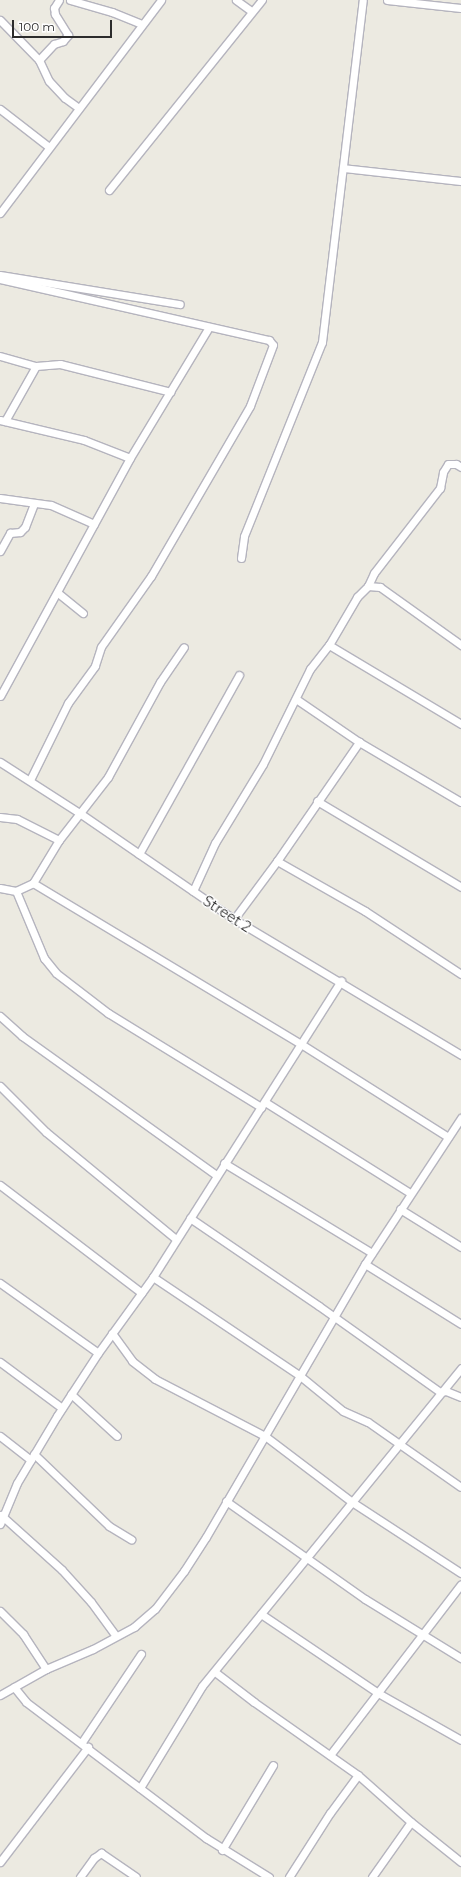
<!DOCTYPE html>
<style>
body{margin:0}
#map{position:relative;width:461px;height:1877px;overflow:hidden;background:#eceae1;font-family:Montserrat,sans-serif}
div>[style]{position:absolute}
.roads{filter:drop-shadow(1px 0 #b5b4be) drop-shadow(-1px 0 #b5b4be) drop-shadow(0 1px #b5b4be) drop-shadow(0 -1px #b5b4be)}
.minor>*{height:7px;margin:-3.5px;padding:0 3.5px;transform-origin:3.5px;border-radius:3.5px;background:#fff}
span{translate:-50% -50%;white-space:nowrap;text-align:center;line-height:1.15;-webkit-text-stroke:3px #fff;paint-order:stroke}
.street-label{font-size:14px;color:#2c2c2c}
.scale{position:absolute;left:12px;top:20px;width:100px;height:18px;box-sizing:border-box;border:2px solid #2c2c2c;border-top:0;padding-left:5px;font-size:12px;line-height:14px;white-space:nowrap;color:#2c2c2c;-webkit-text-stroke:3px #fff;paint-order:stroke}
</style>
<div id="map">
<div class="roads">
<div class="minor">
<div style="left:70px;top:0;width:44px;rotate:15.9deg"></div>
<div style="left:112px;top:12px;width:32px;rotate:22deg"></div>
<div style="left:236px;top:0;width:19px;rotate:36deg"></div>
<div style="left:387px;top:0;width:74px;rotate:6.2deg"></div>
<div style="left:0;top:20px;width:56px;rotate:45.7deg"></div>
<div style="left:39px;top:60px;width:23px;rotate:65deg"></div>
<div style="left:49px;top:81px;width:23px;rotate:47deg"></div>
<div style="left:65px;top:98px;width:17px;rotate:36deg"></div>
<div style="left:39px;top:60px;width:22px;rotate:-47deg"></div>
<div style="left:54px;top:44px;width:9px;rotate:-18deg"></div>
<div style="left:63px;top:41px;width:8px;rotate:-50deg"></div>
<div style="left:68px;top:35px;width:25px;rotate:-122deg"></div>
<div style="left:55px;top:14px;width:6px;rotate:-99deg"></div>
<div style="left:54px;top:8px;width:9px;rotate:-58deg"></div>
<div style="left:0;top:109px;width:62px;rotate:37.8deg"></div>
<div style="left:343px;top:168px;width:119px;rotate:6.3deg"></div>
<div style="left:109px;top:190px;width:244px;rotate:-51.2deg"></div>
<div style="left:0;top:213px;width:267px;rotate:-52.9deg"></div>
<div style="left:0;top:275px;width:182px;rotate:9.2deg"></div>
<div style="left:0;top:279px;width:276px;rotate:12.8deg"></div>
<div style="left:269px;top:340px;width:6px;rotate:51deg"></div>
<div style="left:273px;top:345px;width:65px;rotate:110.7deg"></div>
<div style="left:250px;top:406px;width:197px;rotate:120.2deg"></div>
<div style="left:151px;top:576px;width:87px;rotate:125.2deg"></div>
<div style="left:101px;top:647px;width:20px;rotate:108deg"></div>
<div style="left:95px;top:666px;width:46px;rotate:126.1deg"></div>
<div style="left:68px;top:703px;width:86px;rotate:116.3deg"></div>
<div style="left:0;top:356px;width:37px;rotate:16deg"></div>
<div style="left:0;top:420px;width:86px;rotate:13.4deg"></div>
<div style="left:84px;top:440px;width:49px;rotate:21.4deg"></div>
<div style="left:130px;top:458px;width:271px;rotate:118.6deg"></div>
<div style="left:5px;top:421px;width:63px;rotate:-60.6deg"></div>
<div style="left:36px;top:366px;width:24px;rotate:-5deg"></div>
<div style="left:60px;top:364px;width:114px;rotate:14.2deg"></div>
<div style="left:130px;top:458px;width:153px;rotate:-58.9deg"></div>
<div style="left:0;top:498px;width:51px;rotate:7.8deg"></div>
<div style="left:51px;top:505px;width:47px;rotate:23.8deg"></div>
<div style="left:0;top:551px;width:21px;rotate:-61deg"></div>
<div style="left:10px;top:533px;width:10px;rotate:-6deg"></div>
<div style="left:20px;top:532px;width:7px;rotate:-45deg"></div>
<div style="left:25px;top:527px;width:25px;rotate:-69deg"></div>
<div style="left:241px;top:558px;width:22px;rotate:-82deg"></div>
<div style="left:244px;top:536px;width:209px;rotate:-68.1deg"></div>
<div style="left:322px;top:342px;width:344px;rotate:-83.2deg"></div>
<div style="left:368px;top:586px;width:14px;rotate:-65deg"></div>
<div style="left:374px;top:573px;width:108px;rotate:-52.2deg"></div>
<div style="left:440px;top:488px;width:16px;rotate:-79deg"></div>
<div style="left:443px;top:472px;width:9px;rotate:-58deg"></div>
<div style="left:448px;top:464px;width:8px"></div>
<div style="left:456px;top:464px;width:6px;rotate:31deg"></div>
<div style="left:58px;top:593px;width:32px;rotate:39deg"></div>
<div style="left:329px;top:645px;width:154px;rotate:30.9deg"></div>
<div style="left:296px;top:699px;width:76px;rotate:34.3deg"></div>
<div style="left:359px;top:742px;width:118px;rotate:30.5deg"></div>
<div style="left:0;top:762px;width:96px;rotate:32.7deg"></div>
<div style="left:81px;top:814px;width:186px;rotate:34.5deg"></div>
<div style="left:234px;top:919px;width:265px;rotate:30.9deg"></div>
<div style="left:317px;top:801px;width:168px;rotate:30.8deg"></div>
<div style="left:0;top:817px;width:17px;rotate:7deg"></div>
<div style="left:17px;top:819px;width:47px;rotate:26.6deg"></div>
<div style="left:139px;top:854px;width:205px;rotate:-60.8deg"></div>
<div style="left:277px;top:861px;width:101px;rotate:29.6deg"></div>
<div style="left:365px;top:911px;width:115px;rotate:33.3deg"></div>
<div style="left:33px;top:883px;width:313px;rotate:31deg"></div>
<div style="left:301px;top:1044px;width:174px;rotate:32.3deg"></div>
<div style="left:0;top:888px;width:16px;rotate:11deg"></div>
<div style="left:16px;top:891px;width:73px;rotate:67.3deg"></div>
<div style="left:44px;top:958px;width:19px;rotate:51deg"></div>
<div style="left:56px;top:973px;width:66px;rotate:37.6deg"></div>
<div style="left:108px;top:1013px;width:180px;rotate:31.6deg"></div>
<div style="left:16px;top:891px;width:19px;rotate:-25deg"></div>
<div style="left:33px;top:883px;width:50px;rotate:-58.8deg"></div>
<div style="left:59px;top:840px;width:80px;rotate:-52.1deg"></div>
<div style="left:108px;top:777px;width:108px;rotate:-61.3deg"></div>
<div style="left:160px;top:682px;width:42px;rotate:-55.6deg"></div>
<div style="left:193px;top:891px;width:53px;rotate:-65.4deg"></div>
<div style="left:215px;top:843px;width:92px;rotate:-58.7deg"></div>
<div style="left:263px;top:764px;width:106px;rotate:-63.7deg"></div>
<div style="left:310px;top:669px;width:31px;rotate:-52deg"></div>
<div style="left:329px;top:645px;width:56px;rotate:-59.7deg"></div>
<div style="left:357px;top:597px;width:16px;rotate:-45deg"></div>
<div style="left:368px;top:586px;width:12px;rotate:5deg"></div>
<div style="left:380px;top:587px;width:100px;rotate:35.6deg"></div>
<div style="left:234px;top:919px;width:72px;rotate:-53.4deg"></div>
<div style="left:277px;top:861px;width:145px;rotate:-55.4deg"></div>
<div style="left:0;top:1016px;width:30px;rotate:42deg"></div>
<div style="left:22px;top:1036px;width:239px;rotate:35.6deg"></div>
<div style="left:0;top:1086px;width:65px;rotate:45deg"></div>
<div style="left:46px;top:1132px;width:168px;rotate:39.5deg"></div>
<div style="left:265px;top:1102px;width:171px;rotate:32.1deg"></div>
<div style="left:224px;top:1163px;width:173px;rotate:31.3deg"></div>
<div style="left:0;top:1185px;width:178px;rotate:37.3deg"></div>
<div style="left:400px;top:1209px;width:72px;rotate:31.9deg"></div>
<div style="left:190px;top:1218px;width:156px;rotate:34.3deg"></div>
<div style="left:319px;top:1306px;width:148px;rotate:35.4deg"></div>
<div style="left:440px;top:1392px;width:6px;rotate:-9deg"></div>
<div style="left:446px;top:1391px;width:16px;rotate:22deg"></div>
<div style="left:365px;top:1264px;width:113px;rotate:32deg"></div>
<div style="left:153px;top:1277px;width:176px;rotate:33.9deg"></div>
<div style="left:299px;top:1375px;width:57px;rotate:39.3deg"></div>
<div style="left:343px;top:1411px;width:27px;rotate:24deg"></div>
<div style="left:368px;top:1422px;width:113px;rotate:35deg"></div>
<div style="left:0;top:1283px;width:120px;rotate:35.5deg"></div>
<div style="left:112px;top:1333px;width:34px;rotate:54deg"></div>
<div style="left:132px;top:1361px;width:29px;rotate:38deg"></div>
<div style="left:155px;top:1379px;width:124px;rotate:27.4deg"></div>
<div style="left:265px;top:1436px;width:109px;rotate:37.2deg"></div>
<div style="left:352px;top:1502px;width:130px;rotate:33.1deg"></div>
<div style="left:0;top:1362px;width:77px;rotate:36.6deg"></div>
<div style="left:71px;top:1394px;width:62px;rotate:42.4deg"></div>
<div style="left:0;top:1436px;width:39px;rotate:38deg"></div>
<div style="left:34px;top:1454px;width:104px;rotate:43.8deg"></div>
<div style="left:109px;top:1526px;width:26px;rotate:31deg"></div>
<div style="left:226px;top:1501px;width:170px;rotate:35.2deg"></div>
<div style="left:365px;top:1599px;width:113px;rotate:31.6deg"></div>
<div style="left:1px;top:1515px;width:82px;rotate:42deg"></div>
<div style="left:62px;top:1570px;width:43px;rotate:47.8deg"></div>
<div style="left:91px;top:1602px;width:42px;rotate:53.7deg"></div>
<div style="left:0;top:1524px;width:44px;rotate:-67.5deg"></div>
<div style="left:17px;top:1483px;width:78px;rotate:-59.2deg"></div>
<div style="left:57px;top:1416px;width:75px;rotate:-56.9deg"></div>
<div style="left:98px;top:1353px;width:94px;rotate:-54.1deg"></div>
<div style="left:153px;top:1277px;width:351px;rotate:-57.6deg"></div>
<div style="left:0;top:1611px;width:33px;rotate:45deg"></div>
<div style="left:23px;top:1634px;width:42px;rotate:56.7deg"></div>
<div style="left:261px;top:1614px;width:141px;rotate:34deg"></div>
<div style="left:378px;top:1693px;width:95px;rotate:29.5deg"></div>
<div style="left:215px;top:1672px;width:49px;rotate:37.6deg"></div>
<div style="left:254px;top:1702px;width:127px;rotate:35.1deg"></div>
<div style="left:358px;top:1775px;width:71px;rotate:41.6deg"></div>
<div style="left:411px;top:1822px;width:64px;rotate:38.7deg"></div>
<div style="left:14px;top:1687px;width:19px;rotate:51deg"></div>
<div style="left:26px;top:1702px;width:226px;rotate:37.1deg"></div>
<div style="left:206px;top:1838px;width:74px;rotate:31.8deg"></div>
<div style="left:0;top:1695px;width:53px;rotate:-29.5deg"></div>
<div style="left:46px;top:1669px;width:51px;rotate:-23.1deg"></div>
<div style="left:93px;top:1649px;width:47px;rotate:-28.2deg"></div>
<div style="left:134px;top:1627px;width:28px;rotate:-41deg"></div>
<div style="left:155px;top:1609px;width:48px;rotate:-52.7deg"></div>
<div style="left:184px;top:1571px;width:40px;rotate:-57.1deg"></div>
<div style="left:206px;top:1537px;width:316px;rotate:-59.8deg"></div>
<div style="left:365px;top:1264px;width:175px;rotate:-56.7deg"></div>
<div style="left:82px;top:1742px;width:106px;rotate:-56.2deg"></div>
<div style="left:330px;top:1755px;width:215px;rotate:-52.5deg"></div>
<div style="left:140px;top:1788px;width:119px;rotate:-58.7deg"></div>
<div style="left:202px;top:1686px;width:410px;rotate:-50.8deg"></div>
<div style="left:222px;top:1850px;width:99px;rotate:-59deg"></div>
<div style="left:0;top:1862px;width:145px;rotate:-52.6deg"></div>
<div style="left:80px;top:1877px;width:24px;rotate:-54deg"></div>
<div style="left:94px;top:1858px;width:9px;rotate:-36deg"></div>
<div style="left:101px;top:1853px;width:42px;rotate:34.4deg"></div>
<div style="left:289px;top:1877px;width:76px;rotate:-57.4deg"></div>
<div style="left:330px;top:1813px;width:47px;rotate:-53.6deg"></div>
<div style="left:372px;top:1877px;width:67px;rotate:-54.7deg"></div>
</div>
</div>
<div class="street-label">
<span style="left:227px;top:914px;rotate:33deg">Street 2</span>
</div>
<div class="scale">100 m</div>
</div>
